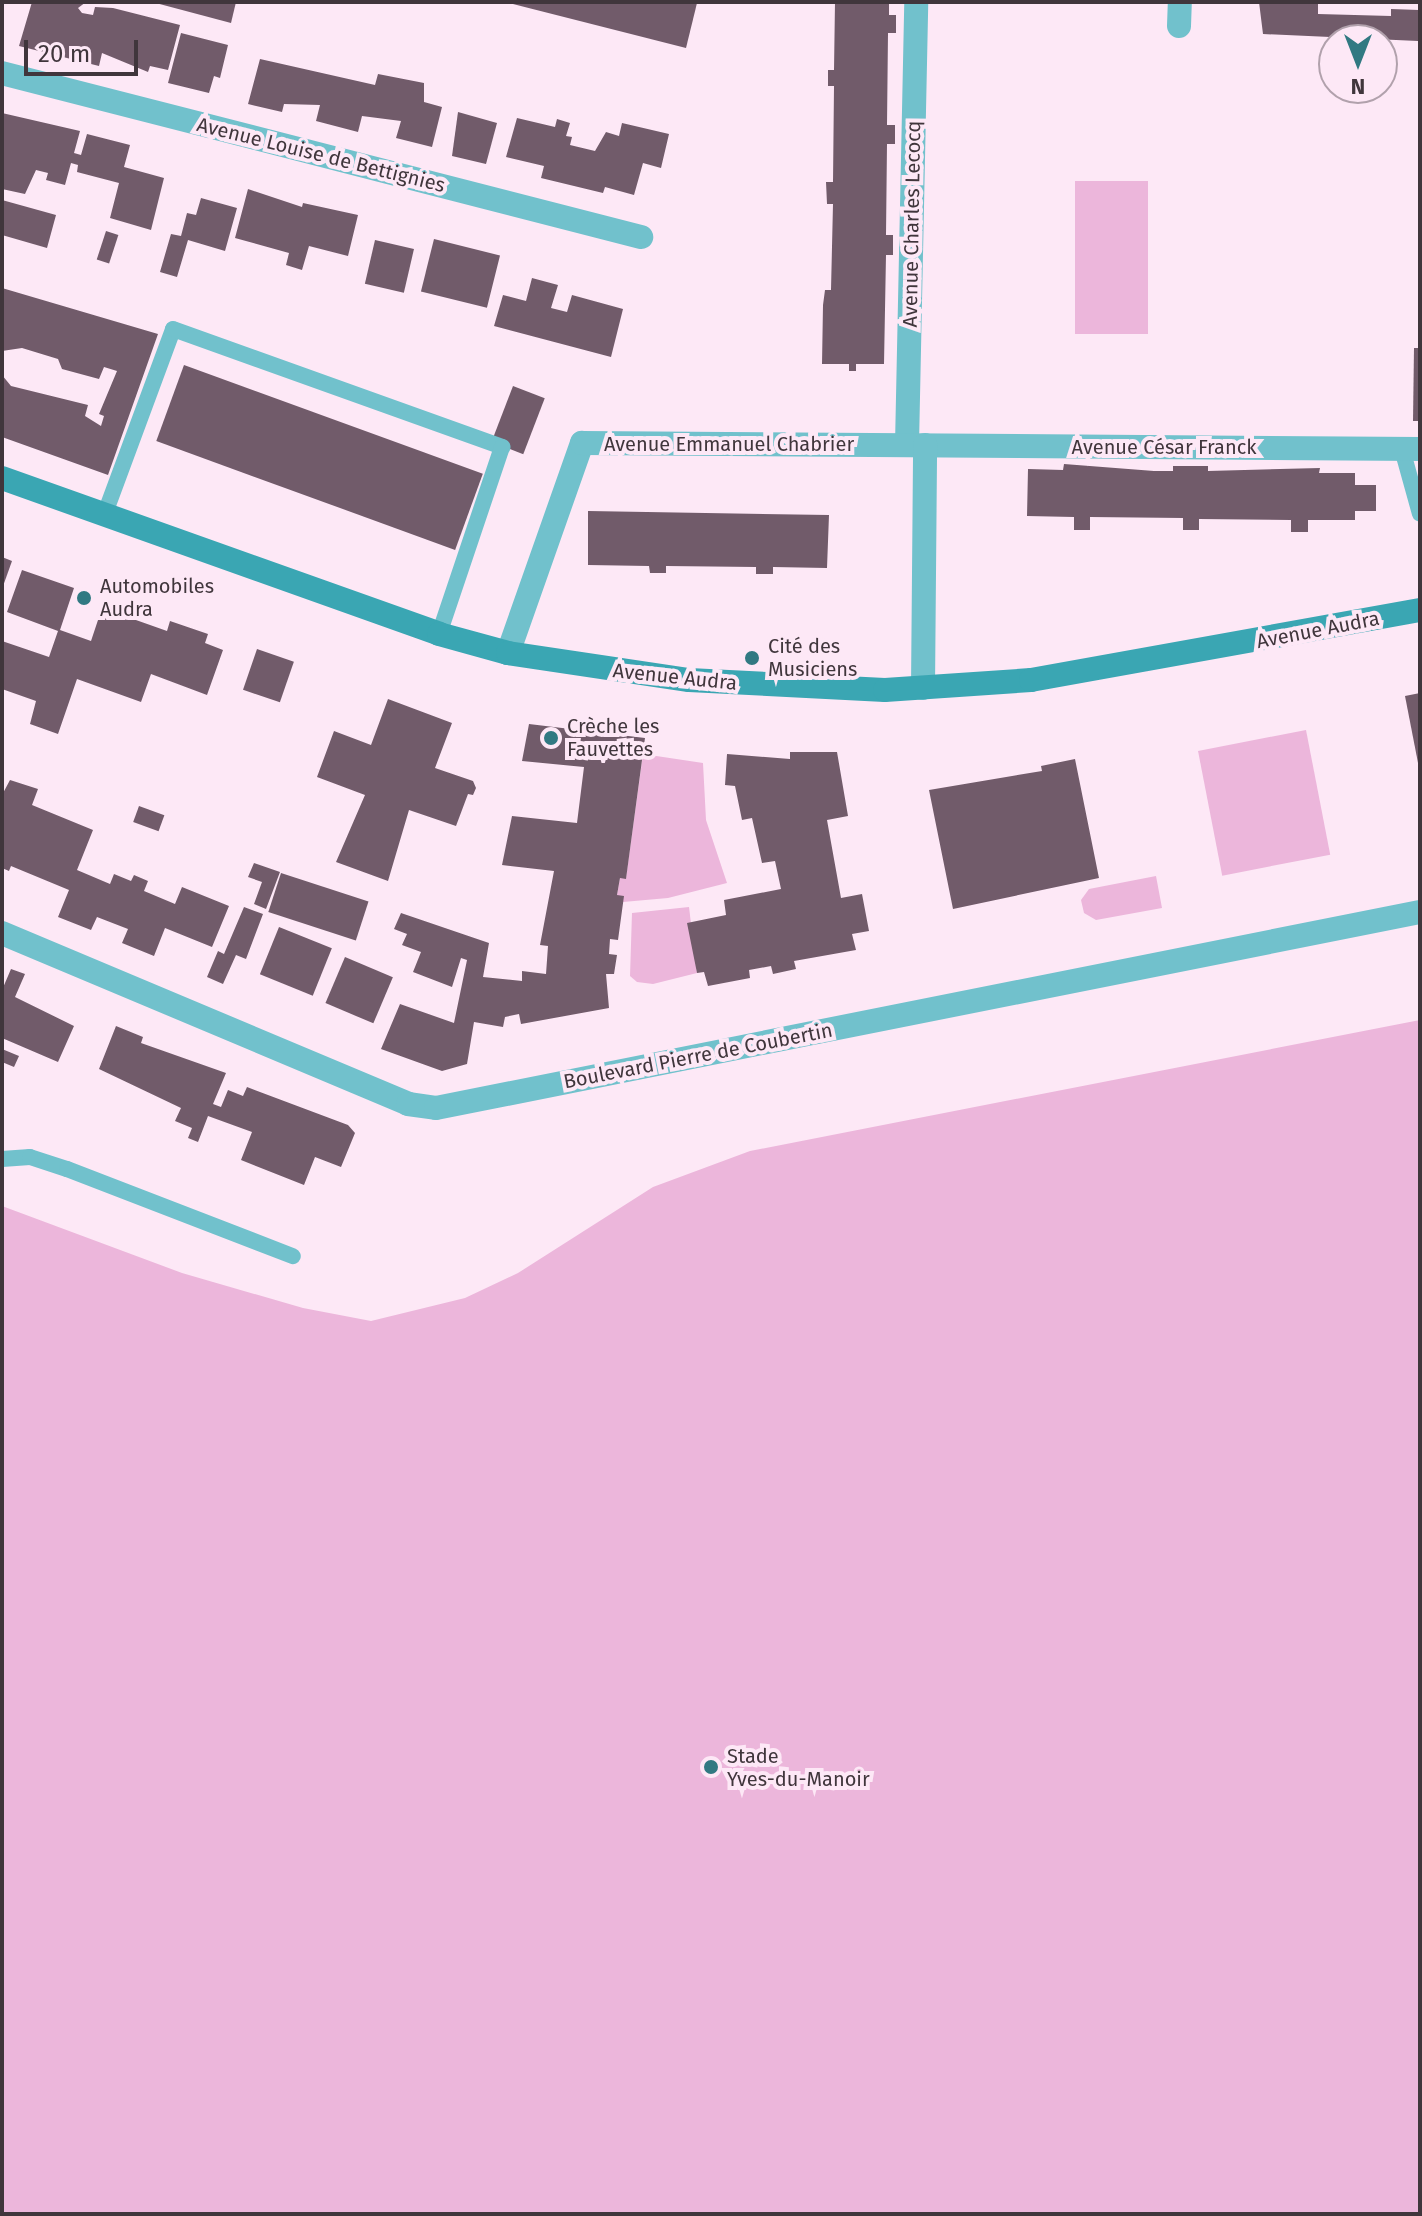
<!DOCTYPE html>
<meta charset="utf-8">
<style>
body{margin:0}
#map{position:relative;width:1422px;height:2216px;overflow:hidden;background:#fde8f6;font-family:"Fira Sans",sans-serif}
div>[style]{position:absolute}
.green>*{inset:0;background:#ecb6db;transform-origin:0 0}
.building>*{inset:0;background:#715b6a;transform-origin:0 0}
.lane>*{height:16px;margin:-8px;padding:0 8px;transform-origin:8px;border-radius:8px;background:#71c1cc}
.street>*{height:24px;margin:-12px;padding:0 12px;transform-origin:12px;border-radius:12px;background:#71c1cc}
.secondary>*{height:24px;margin:-12px;padding:0 12px;transform-origin:12px;border-radius:12px;background:#3aa6b3}
.dots>*{width:22px;height:22px;translate:-50% -50%;box-sizing:border-box;border:4px solid #fde8f6;border-radius:50%}
span{translate:-50% -50%;white-space:nowrap;text-align:center;line-height:1.15;-webkit-text-stroke:8px #fde8f6;paint-order:stroke}
.street-label{font-size:20px;color:#40363c}
.poi-label{font-size:20px;color:#40363c}
.left{translate:0 -50%;text-align:left}
.frame{position:absolute;inset:0;border:4px solid #40363c;pointer-events:none}
.north{position:absolute;left:1318px;top:24px;width:80px;height:80px;box-sizing:border-box;background:#fde8f6;border:2px solid #b1a1ac;border-radius:50%;rotate:180deg;font-size:22px;font-weight:700;line-height:32px;text-align:center;color:#40363c}
.north::after{content:'';display:block;margin:auto;width:28px;height:36px;background:#317982;clip-path:polygon(50% 0,100% 100%,50% 72%,0 100%)}
.scale{position:absolute;left:24px;top:40px;width:114px;height:36px;box-sizing:border-box;border:4px solid #40363c;border-top:0;padding-left:10px;font-size:24px;line-height:28px;white-space:nowrap;color:#40363c;-webkit-text-stroke:6px #fde8f6;paint-order:stroke}
</style>
<div id="map">
<div class="green">
<div style="left:1075px;top:181px;width:73px;height:153px"></div>
<div style="left:1306px;top:730px;width:127px;height:110px;rotate:79deg"></div>
<div style="clip-path:polygon(643px 754px,703px 763px,706px 820px,727px 883px,668px 898px,623px 902px,617px 895px,620px 878px,626px 878px)"></div>
<div style="clip-path:polygon(1156px 876px,1162px 908px,1096px 920px,1084px 913px,1081px 900px,1089px 889px)"></div>
<div style="clip-path:polygon(689px 907px,697px 973px,653px 984px,637px 982px,630px 976px,632px 913px)"></div>
<div style="clip-path:polygon(1420px 1020px,1420px 2214px,2px 2214px,2px 1206px,182px 1273px,303px 1308px,371px 1321px,465px 1298px,518px 1273px,653px 1187px,750px 1151px)"></div>
</div>
<div class="building">
<div style="clip-path:polygon(32px 2px,86px 2px,78px 8px,82px 13px,93px 15px,95px 7px,113px 8px,180px 25px,168px 70px,150px 66px,148px 72px,102px 53px,99px 66px,19px 46px)"></div>
<div style="clip-path:polygon(152px 2px,236px 2px,231px 23px)"></div>
<div style="clip-path:polygon(505px 2px,694px 2px,697px 3px,686px 48px)"></div>
<div style="clip-path:polygon(835px 2px,889px 2px,889px 15px,896px 15px,896px 33px,888px 33px,887px 125px,895px 125px,895px 144px,887px 144px,886px 235px,893px 235px,893px 255px,886px 255px,884px 364px,856px 364px,856px 371px,849px 371px,849px 364px,822px 364px,823px 305px,825px 290px,831px 290px,833px 204px,827px 204px,826px 182px,833px 182px,834px 86px,828px 86px,828px 70px,834px 70px)"></div>
<div style="clip-path:polygon(1259px 2px,1318px 2px,1318px 14px,1391px 16px,1391px 9px,1419px 10px,1418px 41px,1263px 34px)"></div>
<div style="clip-path:polygon(181px 33px,228px 45px,220px 78px,214px 76px,209px 93px,168px 83px)"></div>
<div style="clip-path:polygon(260px 59px,375px 85px,378px 74px,424px 83px,424px 102px,442px 107px,432px 147px,396px 138px,401px 121px,362px 116px,358px 132px,316px 121px,320px 105px,284px 104px,282px 112px,248px 104px)"></div>
<div style="clip-path:polygon(458px 112px,497px 123px,486px 164px,452px 156px)"></div>
<div style="clip-path:polygon(2px 113px,80px 131px,74px 153px,81px 155px,87px 134px,130px 145px,124px 167px,164px 178px,151px 230px,110px 218px,119px 183px,77px 172px,78px 165px,71px 163px,65px 185px,46px 180px,48px 173px,36px 170px,25px 194px,2px 189px)"></div>
<div style="clip-path:polygon(517px 118px,555px 127px,557px 119px,570px 123px,566px 136px,572px 137px,570px 145px,595px 151px,606px 132px,619px 136px,622px 123px,669px 134px,661px 168px,643px 163px,634px 195px,605px 187px,603px 193px,541px 178px,544px 166px,506px 157px)"></div>
<div style="clip-path:polygon(248px 189px,302px 207px,303px 203px,358px 215px,348px 256px,309px 246px,302px 270px,286px 265px,289px 253px,235px 238px)"></div>
<div style="clip-path:polygon(201px 198px,237px 208px,225px 251px,188px 240px,177px 277px,160px 272px,171px 234px,181px 236px,187px 213px,196px 215px)"></div>
<div style="clip-path:polygon(2px 200px,56px 215px,47px 248px,2px 235px)"></div>
<div style="left:106px;top:231px;width:13px;height:30px;rotate:18deg"></div>
<div style="left:434px;top:239px;width:68px;height:54px;rotate:14deg"></div>
<div style="left:375px;top:240px;width:40px;height:45px;rotate:13deg"></div>
<div style="clip-path:polygon(532px 278px,558px 285px,551px 308px,567px 312px,572px 295px,623px 309px,611px 357px,494px 326px,503px 295px,526px 301px)"></div>
<div style="clip-path:polygon(2px 288px,158px 334px,108px 475px,2px 437px,2px 375px,11px 386px,88px 405px,85px 416px,101px 426px,104px 416px,99px 414px,117px 371px,104px 367px,99px 379px,62px 369px,58px 359px,22px 348px,2px 351px)"></div>
<div style="clip-path:polygon(1414px 348px,1420px 348px,1420px 421px,1413px 421px)"></div>
<div style="left:184px;top:365px;width:318px;height:81px;rotate:20deg"></div>
<div style="left:513px;top:386px;width:34px;height:60px;rotate:21deg"></div>
<div style="clip-path:polygon(1064px 464px,1154px 471px,1173px 471px,1173px 466px,1208px 466px,1208px 471px,1320px 468px,1319px 473px,1355px 473px,1355px 485px,1376px 485px,1376px 511px,1355px 511px,1355px 520px,1308px 520px,1308px 532px,1291px 532px,1291px 520px,1199px 519px,1199px 530px,1183px 530px,1183px 518px,1090px 517px,1090px 530px,1074px 530px,1074px 517px,1027px 516px,1028px 469px,1063px 470px)"></div>
<div style="clip-path:polygon(588px 511px,829px 515px,827px 568px,773px 567px,773px 574px,756px 574px,756px 567px,666px 566px,666px 573px,650px 573px,649px 566px,588px 565px)"></div>
<div style="clip-path:polygon(2px 557px,12px 561px,2px 589px)"></div>
<div style="clip-path:polygon(22px 570px,74px 588px,60px 630px,91px 641px,102px 608px,167px 631px,170px 621px,208px 634px,205px 643px,223px 650px,207px 695px,151px 674px,141px 702px,77px 679px,58px 734px,30px 724px,36px 701px,2px 689px,2px 641px,49px 657px,58px 631px,7px 612px)"></div>
<div style="left:257px;top:649px;width:39px;height:43px;rotate:19deg"></div>
<div style="clip-path:polygon(1420px 693px,1420px 768px,1419px 768px,1405px 696px)"></div>
<div style="clip-path:polygon(388px 699px,452px 723px,435px 768px,473px 781px,476px 788px,473px 795px,468px 794px,456px 826px,409px 810px,388px 881px,336px 862px,365px 795px,317px 777px,334px 731px,371px 745px)"></div>
<div style="clip-path:polygon(529px 724px,645px 738px,626px 879px,620px 878px,617px 895px,624px 896px,618px 940px,610px 939px,609px 954px,617px 955px,614px 974px,606px 974px,609px 1008px,521px 1024px,519px 1014px,505px 1017px,503px 1027px,474px 1022px,467px 1064px,442px 1071px,381px 1049px,400px 1004px,454px 1023px,467px 960px,461px 958px,452px 987px,413px 972px,421px 952px,402px 945px,407px 934px,394px 929px,401px 913px,489px 943px,483px 977px,522px 981px,522px 971px,546px 974px,548px 946px,540px 945px,554px 871px,502px 865px,512px 816px,577px 823px,584px 767px,522px 761px)"></div>
<div style="clip-path:polygon(790px 752px,837px 752px,848px 816px,827px 820px,841px 898px,862px 894px,869px 931px,852px 934px,856px 950px,794px 961px,796px 969px,773px 974px,771px 966px,749px 970px,750px 978px,708px 986px,704px 972px,697px 973px,687px 923px,726px 915px,724px 900px,781px 889px,775px 861px,762px 863px,752px 818px,742px 820px,735px 786px,725px 785px,727px 754px,790px 759px)"></div>
<div style="clip-path:polygon(1075px 759px,1099px 878px,953px 909px,929px 790px,1042px 771px,1041px 766px)"></div>
<div style="clip-path:polygon(10px 780px,38px 789px,32px 805px,93px 830px,77px 870px,110px 884px,114px 874px,131px 881px,134px 875px,148px 881px,144px 891px,175px 904px,182px 887px,229px 906px,212px 947px,165px 928px,154px 956px,122px 943px,128px 929px,97px 917px,91px 930px,58px 917px,69px 890px,11px 866px,9px 871px,2px 868px,2px 795px)"></div>
<div style="left:139px;top:806px;width:27px;height:17px;rotate:20deg"></div>
<div style="clip-path:polygon(254px 863px,280px 872px,266px 909px,254px 904px,262px 882px,248px 877px)"></div>
<div style="left:281px;top:873px;width:92px;height:41px;rotate:18deg"></div>
<div style="clip-path:polygon(244px 907px,263px 914px,246px 959px,236px 955px,223px 984px,207px 977px,218px 951px,224px 954px)"></div>
<div style="left:279px;top:927px;width:57px;height:51px;rotate:22deg"></div>
<div style="left:345px;top:957px;width:52px;height:50px;rotate:23deg"></div>
<div style="clip-path:polygon(11px 969px,25px 974px,15px 997px,74px 1026px,58px 1062px,2px 1038px,2px 990px)"></div>
<div style="clip-path:polygon(116px 1026px,143px 1037px,141px 1043px,226px 1073px,213px 1104px,221px 1107px,228px 1090px,243px 1096px,247px 1087px,348px 1125px,355px 1133px,341px 1167px,315px 1157px,304px 1185px,241px 1160px,252px 1132px,208px 1116px,198px 1142px,188px 1138px,192px 1128px,175px 1121px,181px 1108px,99px 1069px)"></div>
<div style="clip-path:polygon(2px 1049px,19px 1056px,14px 1067px,2px 1062px)"></div>
</div>
<div class="lane">
<div style="left:1402px;top:449px;width:67px;rotate:74.5deg"></div>
<div style="left:104px;top:516px;width:199px;rotate:-69.7deg"></div>
<div style="left:173px;top:329px;width:350px;rotate:19.7deg"></div>
<div style="left:502px;top:447px;width:197px;rotate:108.6deg"></div>
<div style="left:2px;top:1159px;width:28px;rotate:-4deg"></div>
<div style="left:30px;top:1157px;width:39px;rotate:18deg"></div>
<div style="left:67px;top:1169px;width:242px;rotate:21.1deg"></div>
</div>
<div class="street">
<div style="left:1179px;top:26px;width:24px;rotate:-88deg"></div>
<div style="left:2px;top:73px;width:660px;rotate:14.39deg"></div>
<div style="left:907px;top:445px;width:443px;rotate:-88.8deg"></div>
<div style="left:508px;top:653px;width:223px;rotate:-70.6deg"></div>
<div style="left:582px;top:443px;width:838px;rotate:0.41deg"></div>
<div style="left:923px;top:688px;width:243px;rotate:-89.5deg"></div>
<div style="left:2px;top:933px;width:441px;rotate:22.8deg"></div>
<div style="left:408px;top:1104px;width:28px;rotate:8deg"></div>
<div style="left:436px;top:1108px;width:1003px;rotate:-11.27deg"></div>
</div>
<div class="secondary">
<div style="left:2px;top:478px;width:464px;rotate:19.6deg"></div>
<div style="left:439px;top:634px;width:72px;rotate:15.4deg"></div>
<div style="left:508px;top:653px;width:183px;rotate:8.5deg"></div>
<div style="left:689px;top:680px;width:196px;rotate:2.9deg"></div>
<div style="left:885px;top:690px;width:146px;rotate:-3.9deg"></div>
<div style="left:1031px;top:680px;width:395px;rotate:-10.2deg"></div>
</div>
<div class="dots">
<div style="left:84px;top:598px;background:#317982"></div>
<div style="left:752px;top:658px;background:#317982"></div>
<div style="left:551px;top:738px;background:#317982"></div>
<div style="left:711px;top:1767px;background:#317982"></div>
</div>
<div class="street-label">
<span style="left:321px;top:155px;rotate:14deg">Avenue Louise de Bettignies</span>
<span style="left:912px;top:224px;rotate:-89deg">Avenue Charles Lecocq</span>
<span style="left:729px;top:444px">Avenue Emmanuel Chabrier</span>
<span style="left:1164px;top:447px">Avenue César Franck</span>
<span style="left:1318px;top:630px;rotate:-11deg">Avenue Audra</span>
<span style="left:675px;top:677px;rotate:6deg">Avenue Audra</span>
<span style="left:698px;top:1056px;rotate:-11deg">Boulevard Pierre de Coubertin</span>
</div>
<div class="poi-label">
<span class="left" style="left:100px;top:598px">Automobiles<br>Audra</span>
<span class="left" style="left:768px;top:658px">Cité des<br>Musiciens</span>
<span class="left" style="left:567px;top:738px">Crèche les<br>Fauvettes</span>
<span class="left" style="left:727px;top:1768px">Stade<br>Yves-du-Manoir</span>
</div>
<div class="frame"></div>
<div class="north">N</div>
<div class="scale">20 m</div>
</div>
